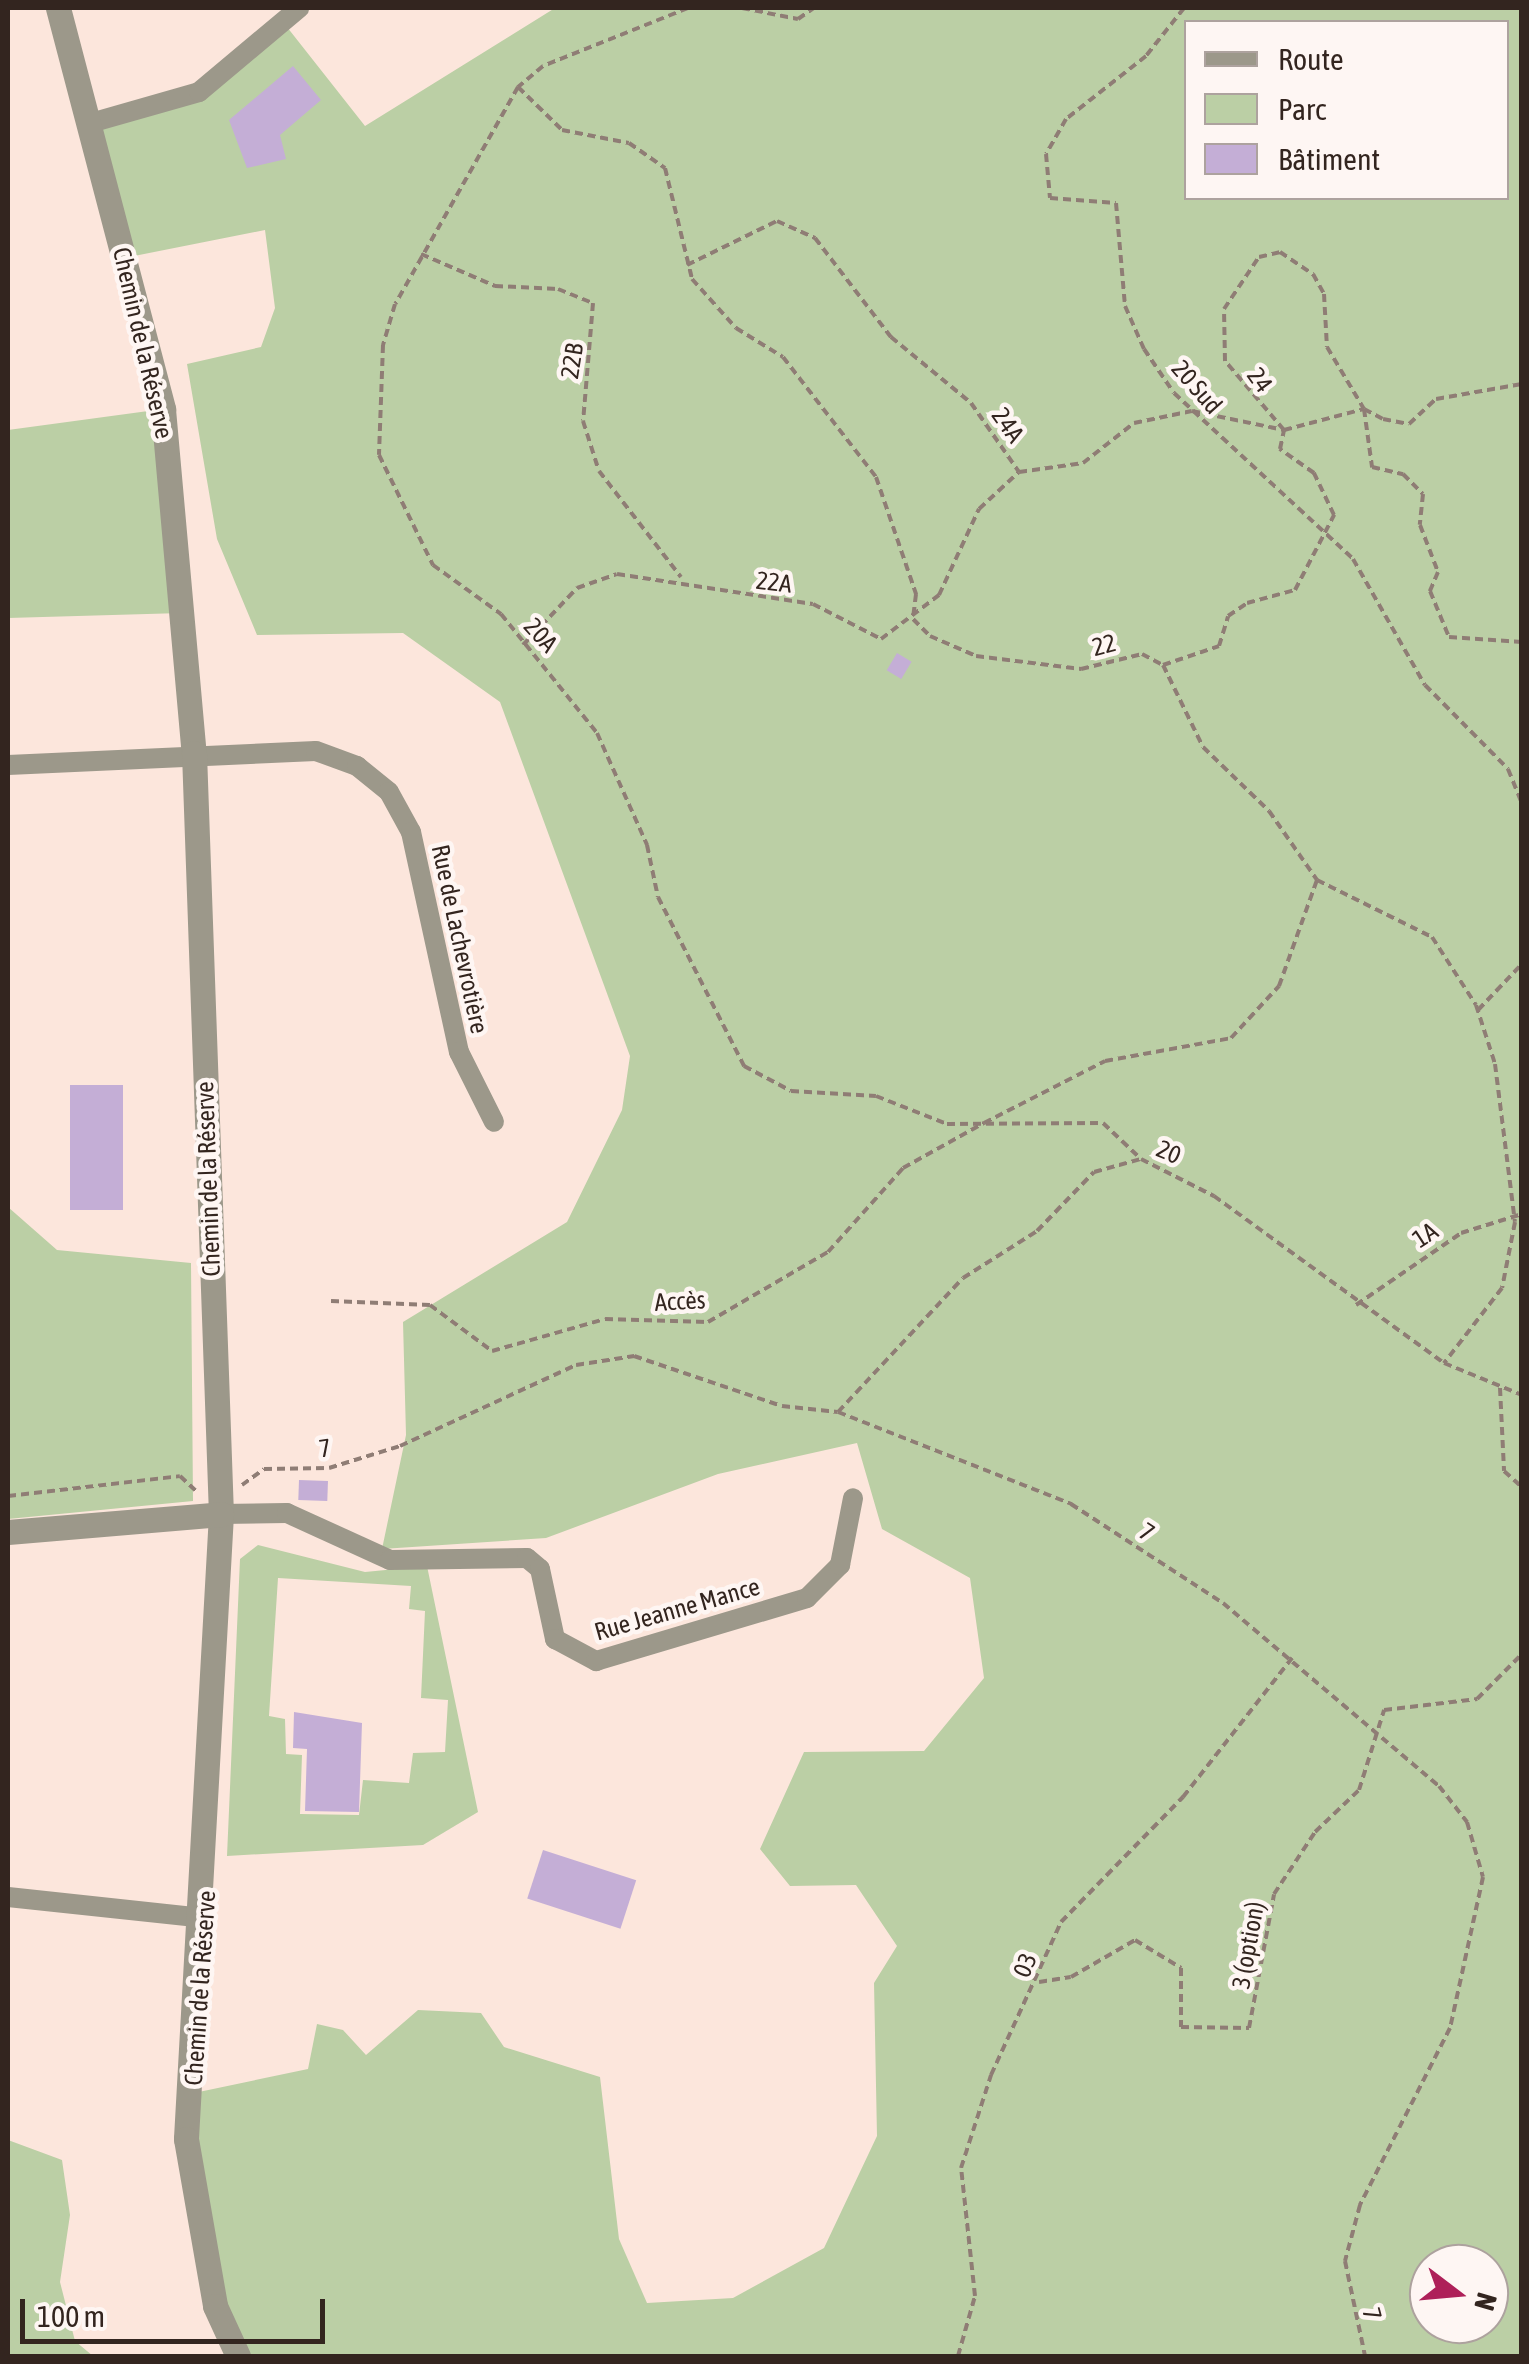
<!DOCTYPE html>
<meta charset="utf-8">
<style>
body{margin:0}
#map{position:relative;width:1529px;height:2364px;overflow:hidden;background:#fce6dc;font-family:"Asap Condensed",sans-serif}
div>[style]{position:absolute}
.green>*{inset:0;background:#bbcfa5}
.building>*{inset:0;background:#c4aed6;transform-origin:0 0}
.path>*{height:4px;margin-top:-2px;transform-origin:0;background:repeating-linear-gradient(90deg,#8f7d75 0 8px,transparent 0 13px)}
.minor>*{height:20px;margin:-10px;padding:0 10px;transform-origin:10px;border-radius:10px;background:#9c988a}
.tertiary>*{height:25px;margin:-12.5px;padding:0 12.5px;transform-origin:12.5px;border-radius:12.5px;background:#9c988a}
span{translate:-50% -50%;white-space:nowrap;text-align:center;line-height:1.15;-webkit-text-stroke:9px #fef6f3;paint-order:stroke}
.street-label{font-size:25px;color:#33251f}
.frame{position:absolute;inset:0;border:10px solid #33251f;pointer-events:none}
.legend{position:absolute;left:1184px;top:20px;width:325px;height:180px;box-sizing:border-box;background:#fef6f3;border:2px solid #ada29e;margin:0;padding:12px 18px;list-style:none;font-size:30px;color:#33251f}
.legend li{display:flex;align-items:center;gap:20px;height:50px}
.legend b{width:50px;border:2px solid #ada29e}
.north{position:absolute;left:1409px;top:2244px;width:100px;height:100px;box-sizing:border-box;background:#fef6f3;border:2px solid #ada29e;border-radius:50%;rotate:106deg;font-size:28px;font-weight:700;line-height:40px;text-align:center;color:#33251f}
.north::after{content:'';display:block;margin:auto;width:35px;height:45px;background:#ae2059;clip-path:polygon(50% 0,100% 100%,50% 72%,0 100%)}
.scale{position:absolute;left:20px;top:2299px;width:305px;height:45px;box-sizing:border-box;border:5px solid #33251f;border-top:0;padding-left:12px;font-size:30px;line-height:35px;white-space:nowrap;color:#33251f;-webkit-text-stroke:8px #fef6f3;paint-order:stroke}
</style>
<div id="map">
<div class="green">
<div style="clip-path:polygon(evenodd,555px 8px,1521px 8px,1521px 2356px,238px 2356px,215px 2306px,194px 2093px,308px 2069px,317px 2024px,343px 2030px,366px 2055px,418px 2010px,481px 2013px,504px 2047px,600px 2077px,619px 2239px,647px 2303px,733px 2298px,824px 2248px,877px 2136px,874px 1983px,897px 1946px,856px 1885px,790px 1886px,760px 1849px,804px 1752px,924px 1751px,984px 1678px,970px 1578px,882px 1529px,857px 1443px,718px 1474px,546px 1538px,382px 1549px,406px 1435px,403px 1322px,567px 1222px,622px 1110px,630px 1056px,500px 702px,403px 633px,257px 635px,217px 539px,187px 364px,261px 347px,275px 308px,265px 230px,124px 258px,94px 122px,199px 92px,287px 27px,365px 126px,555px 8px,1186px 22px,1506px 22px,1506px 198px,1186px 198px,1186px 22px,555px 8px,1429px 2264px,1489px 2264px,1489px 2324px,1429px 2324px,1429px 2264px)"></div>
<div style="clip-path:polygon(163px 409px,182px 613px,8px 618px,8px 430px)"></div>
<div style="clip-path:polygon(8px 1207px,57px 1250px,191px 1263px,193px 1501px,8px 1519px)"></div>
<div style="clip-path:polygon(evenodd,258px 1545px,365px 1572px,427px 1566px,478px 1812px,423px 1845px,227px 1856px,240px 1559px,258px 1545px,278px 1578px,411px 1586px,409px 1609px,425px 1611px,421px 1698px,448px 1700px,445px 1752px,413px 1753px,409px 1783px,363px 1780px,359px 1815px,300px 1814px,302px 1755px,286px 1754px,285px 1719px,269px 1716px,278px 1578px)"></div>
<div style="clip-path:polygon(8px 2140px,62px 2160px,70px 2215px,60px 2282px,75px 2341px,93px 2356px,8px 2356px)"></div>
</div>
<div class="building">
<div style="clip-path:polygon(293px 66px,321px 100px,280px 135px,286px 159px,247px 168px,229px 120px)"></div>
<div style="left:897px;top:653px;width:17px;height:20px;rotate:31deg"></div>
<div style="left:70px;top:1085px;width:53px;height:125px"></div>
<div style="left:299px;top:1480px;width:29px;height:20px;rotate:2deg"></div>
<div style="clip-path:polygon(294px 1712px,362px 1723px,359px 1812px,305px 1811px,307px 1749px,293px 1748px)"></div>
<div style="left:543px;top:1850px;width:98px;height:51px;rotate:18deg"></div>
</div>
<div class="path">
<div style="left:688px;top:8px;width:156px;rotate:158.2deg"></div>
<div style="left:543px;top:66px;width:33px;rotate:140deg"></div>
<div style="left:518px;top:87px;width:249px;rotate:119.5deg"></div>
<div style="left:395px;top:304px;width:43px;rotate:106.3deg"></div>
<div style="left:383px;top:345px;width:110px;rotate:92.1deg"></div>
<div style="left:379px;top:455px;width:123px;rotate:63.9deg"></div>
<div style="left:433px;top:565px;width:84px;rotate:35.8deg"></div>
<div style="left:501px;top:614px;width:153px;rotate:51.1deg"></div>
<div style="left:597px;top:733px;width:123px;rotate:65.9deg"></div>
<div style="left:647px;top:845px;width:53px;rotate:78.1deg"></div>
<div style="left:658px;top:897px;width:190px;rotate:63deg"></div>
<div style="left:744px;top:1066px;width:53px;rotate:28deg"></div>
<div style="left:791px;top:1091px;width:85px;rotate:3.4deg"></div>
<div style="left:876px;top:1096px;width:76px;rotate:21.5deg"></div>
<div style="left:947px;top:1124px;width:156px;rotate:-0.4deg"></div>
<div style="left:1103px;top:1123px;width:52px;rotate:43.5deg"></div>
<div style="left:742px;top:8px;width:57px;rotate:11.1deg"></div>
<div style="left:798px;top:19px;width:19px;rotate:-35deg"></div>
<div style="left:1184px;top:8px;width:61px;rotate:128.4deg"></div>
<div style="left:1146px;top:56px;width:102px;rotate:141.8deg"></div>
<div style="left:1066px;top:119px;width:40px;rotate:119.7deg"></div>
<div style="left:1046px;top:154px;width:44px;rotate:84.8deg"></div>
<div style="left:1050px;top:198px;width:66px;rotate:4.3deg"></div>
<div style="left:1116px;top:203px;width:103px;rotate:85deg"></div>
<div style="left:1125px;top:306px;width:47px;rotate:66.2deg"></div>
<div style="left:1144px;top:349px;width:53px;rotate:55.7deg"></div>
<div style="left:1174px;top:393px;width:244px;rotate:42.8deg"></div>
<div style="left:1353px;top:559px;width:145px;rotate:60.3deg"></div>
<div style="left:1425px;top:685px;width:118px;rotate:45.3deg"></div>
<div style="left:1508px;top:769px;width:37px;rotate:68deg"></div>
<div style="left:518px;top:87px;width:62px;rotate:44.3deg"></div>
<div style="left:562px;top:130px;width:68px;rotate:11deg"></div>
<div style="left:629px;top:143px;width:44px;rotate:34.8deg"></div>
<div style="left:665px;top:168px;width:114px;rotate:76.3deg"></div>
<div style="left:692px;top:279px;width:66px;rotate:48.1deg"></div>
<div style="left:736px;top:328px;width:55px;rotate:31.7deg"></div>
<div style="left:783px;top:357px;width:152px;rotate:52.2deg"></div>
<div style="left:876px;top:477px;width:124px;rotate:71.1deg"></div>
<div style="left:916px;top:594px;width:25px;rotate:97deg"></div>
<div style="left:913px;top:619px;width:24px;rotate:45deg"></div>
<div style="left:930px;top:636px;width:50px;rotate:23.5deg"></div>
<div style="left:976px;top:656px;width:106px;rotate:7.1deg"></div>
<div style="left:1081px;top:669px;width:63px;rotate:-13.8deg"></div>
<div style="left:1142px;top:654px;width:24px;rotate:28deg"></div>
<div style="left:1163px;top:665px;width:91px;rotate:64deg"></div>
<div style="left:1203px;top:747px;width:92px;rotate:44.1deg"></div>
<div style="left:1269px;top:811px;width:84px;rotate:55.2deg"></div>
<div style="left:1317px;top:880px;width:128px;rotate:26.4deg"></div>
<div style="left:1432px;top:937px;width:81px;rotate:57.1deg"></div>
<div style="left:1476px;top:1005px;width:62px;rotate:72.1deg"></div>
<div style="left:1495px;top:1064px;width:159px;rotate:82.8deg"></div>
<div style="left:1515px;top:1222px;width:67px;rotate:101.1deg"></div>
<div style="left:1502px;top:1288px;width:95px;rotate:127.7deg"></div>
<div style="left:421px;top:254px;width:81px;rotate:23.4deg"></div>
<div style="left:495px;top:286px;width:63px;rotate:2.7deg"></div>
<div style="left:558px;top:289px;width:38px;rotate:22deg"></div>
<div style="left:593px;top:303px;width:118px;rotate:94.8deg"></div>
<div style="left:583px;top:421px;width:52px;rotate:72.3deg"></div>
<div style="left:599px;top:471px;width:134px;rotate:52.3deg"></div>
<div style="left:687px;top:265px;width:100px;rotate:-26.1deg"></div>
<div style="left:777px;top:221px;width:42px;rotate:24.1deg"></div>
<div style="left:815px;top:238px;width:125px;rotate:52.5deg"></div>
<div style="left:891px;top:337px;width:104px;rotate:39.5deg"></div>
<div style="left:971px;top:403px;width:84px;rotate:55.2deg"></div>
<div style="left:1019px;top:472px;width:65px;rotate:-8deg"></div>
<div style="left:1083px;top:463px;width:65px;rotate:-38.1deg"></div>
<div style="left:1134px;top:423px;width:59px;rotate:-11.7deg"></div>
<div style="left:1192px;top:411px;width:94px;rotate:11.7deg"></div>
<div style="left:1284px;top:430px;width:83px;rotate:-14.7deg"></div>
<div style="left:1364px;top:409px;width:59px;rotate:82.1deg"></div>
<div style="left:1372px;top:467px;width:32px;rotate:13deg"></div>
<div style="left:1403px;top:474px;width:28px;rotate:45deg"></div>
<div style="left:1423px;top:494px;width:31px;rotate:96deg"></div>
<div style="left:1420px;top:525px;width:50px;rotate:69deg"></div>
<div style="left:1438px;top:572px;width:21px;rotate:113deg"></div>
<div style="left:1430px;top:591px;width:50px;rotate:67.6deg"></div>
<div style="left:1449px;top:637px;width:73px;rotate:3.9deg"></div>
<div style="left:523px;top:645px;width:79px;rotate:-46.5deg"></div>
<div style="left:577px;top:588px;width:42px;rotate:-19.3deg"></div>
<div style="left:617px;top:574px;width:198px;rotate:8.7deg"></div>
<div style="left:813px;top:604px;width:76px;rotate:27.2deg"></div>
<div style="left:881px;top:639px;width:73px;rotate:-37.2deg"></div>
<div style="left:939px;top:595px;width:95px;rotate:-65.1deg"></div>
<div style="left:979px;top:509px;width:54px;rotate:-42.8deg"></div>
<div style="left:1163px;top:665px;width:59px;rotate:-18.7deg"></div>
<div style="left:1219px;top:646px;width:31px;rotate:-73deg"></div>
<div style="left:1228px;top:616px;width:23px;rotate:-34deg"></div>
<div style="left:1247px;top:603px;width:50px;rotate:-15.2deg"></div>
<div style="left:1295px;top:590px;width:85px;rotate:-62.5deg"></div>
<div style="left:1334px;top:515px;width:47px;rotate:-115.5deg"></div>
<div style="left:1314px;top:473px;width:42px;rotate:-144.8deg"></div>
<div style="left:1280px;top:449px;width:19px;rotate:-78deg"></div>
<div style="left:1284px;top:430px;width:91px;rotate:-130.5deg"></div>
<div style="left:1225px;top:361px;width:52px;rotate:-91.1deg"></div>
<div style="left:1224px;top:309px;width:63px;rotate:-56.1deg"></div>
<div style="left:1259px;top:257px;width:22px;rotate:-13deg"></div>
<div style="left:1280px;top:252px;width:40px;rotate:34deg"></div>
<div style="left:1313px;top:274px;width:23px;rotate:61deg"></div>
<div style="left:1324px;top:294px;width:53px;rotate:86.8deg"></div>
<div style="left:1327px;top:347px;width:72px;rotate:59.2deg"></div>
<div style="left:1364px;top:409px;width:21px;rotate:28deg"></div>
<div style="left:1383px;top:419px;width:26px;rotate:11deg"></div>
<div style="left:1409px;top:424px;width:37px;rotate:-43deg"></div>
<div style="left:1436px;top:399px;width:87px;rotate:-9.9deg"></div>
<div style="left:1478px;top:1010px;width:64px;rotate:-46.3deg"></div>
<div style="left:331px;top:1301px;width:99px;rotate:2.3deg"></div>
<div style="left:430px;top:1305px;width:77px;rotate:36.6deg"></div>
<div style="left:492px;top:1351px;width:117px;rotate:-15.8deg"></div>
<div style="left:605px;top:1319px;width:103px;rotate:1.7deg"></div>
<div style="left:708px;top:1322px;width:139px;rotate:-30.3deg"></div>
<div style="left:828px;top:1252px;width:113px;rotate:-48.2deg"></div>
<div style="left:903px;top:1168px;width:93px;rotate:-29.1deg"></div>
<div style="left:984px;top:1123px;width:136px;rotate:-27.1deg"></div>
<div style="left:1105px;top:1061px;width:128px;rotate:-10.3deg"></div>
<div style="left:1231px;top:1038px;width:71px;rotate:-47.3deg"></div>
<div style="left:1279px;top:986px;width:113px;rotate:-70.3deg"></div>
<div style="left:1356px;top:1305px;width:127px;rotate:-34.4deg"></div>
<div style="left:1461px;top:1233px;width:64px;rotate:-17.3deg"></div>
<div style="left:1500px;top:1388px;width:83px;rotate:87.2deg"></div>
<div style="left:1504px;top:1471px;width:24px;rotate:42deg"></div>
<div style="left:838px;top:1412px;width:183px;rotate:-47deg"></div>
<div style="left:963px;top:1278px;width:88px;rotate:-32.4deg"></div>
<div style="left:1037px;top:1231px;width:82px;rotate:-46deg"></div>
<div style="left:1094px;top:1172px;width:49px;rotate:-15.5deg"></div>
<div style="left:1141px;top:1159px;width:82px;rotate:26.9deg"></div>
<div style="left:1214px;top:1196px;width:284px;rotate:36deg"></div>
<div style="left:1444px;top:1363px;width:84px;rotate:22.3deg"></div>
<div style="left:242px;top:1485px;width:27px;rotate:-36deg"></div>
<div style="left:264px;top:1469px;width:65px;rotate:-0.9deg"></div>
<div style="left:329px;top:1468px;width:74px;rotate:-17.2deg"></div>
<div style="left:400px;top:1446px;width:194px;rotate:-24.7deg"></div>
<div style="left:576px;top:1365px;width:59px;rotate:-8.8deg"></div>
<div style="left:634px;top:1356px;width:156px;rotate:18.7deg"></div>
<div style="left:782px;top:1406px;width:56px;rotate:6.1deg"></div>
<div style="left:838px;top:1412px;width:251px;rotate:21.5deg"></div>
<div style="left:1071px;top:1504px;width:181px;rotate:33.1deg"></div>
<div style="left:1223px;top:1603px;width:283px;rotate:40.3deg"></div>
<div style="left:1439px;top:1786px;width:46px;rotate:52.1deg"></div>
<div style="left:1467px;top:1822px;width:57px;rotate:73.8deg"></div>
<div style="left:1483px;top:1877px;width:155px;rotate:102.3deg"></div>
<div style="left:1450px;top:2028px;width:199px;rotate:117deg"></div>
<div style="left:1360px;top:2205px;width:58px;rotate:105deg"></div>
<div style="left:1345px;top:2261px;width:97px;rotate:78.1deg"></div>
<div style="left:8px;top:1496px;width:173px;rotate:-6.6deg"></div>
<div style="left:180px;top:1476px;width:22px;rotate:43deg"></div>
<div style="left:1039px;top:1982px;width:32px;rotate:-9deg"></div>
<div style="left:1071px;top:1977px;width:74px;rotate:-30deg"></div>
<div style="left:1135px;top:1940px;width:54px;rotate:31.3deg"></div>
<div style="left:1181px;top:1968px;width:59px;rotate:90deg"></div>
<div style="left:1181px;top:2027px;width:68px;rotate:0.8deg"></div>
<div style="left:1249px;top:2028px;width:136px;rotate:-79.4deg"></div>
<div style="left:1274px;top:1894px;width:74px;rotate:-56.5deg"></div>
<div style="left:1315px;top:1832px;width:61px;rotate:-43.7deg"></div>
<div style="left:1359px;top:1790px;width:84px;rotate:-72.6deg"></div>
<div style="left:1384px;top:1710px;width:94px;rotate:-6.7deg"></div>
<div style="left:1477px;top:1699px;width:64px;rotate:-45deg"></div>
<div style="left:958px;top:2356px;width:62px;rotate:-74.2deg"></div>
<div style="left:975px;top:2296px;width:129px;rotate:-96.2deg"></div>
<div style="left:961px;top:2168px;width:98px;rotate:-72.1deg"></div>
<div style="left:991px;top:2075px;width:168px;rotate:-65.4deg"></div>
<div style="left:1061px;top:1922px;width:175px;rotate:-45.7deg"></div>
<div style="left:1183px;top:1797px;width:177px;rotate:-51.9deg"></div>
</div>
<div class="minor">
<div style="left:94px;top:122px;width:109px;rotate:-15.9deg"></div>
<div style="left:199px;top:92px;width:131px;rotate:-40deg"></div>
<div style="left:8px;top:765px;width:308px;rotate:-2.6deg"></div>
<div style="left:316px;top:751px;width:44px;rotate:20.1deg"></div>
<div style="left:357px;top:766px;width:41px;rotate:39.1deg"></div>
<div style="left:389px;top:792px;width:46px;rotate:61.2deg"></div>
<div style="left:411px;top:832px;width:225px;rotate:77.7deg"></div>
<div style="left:459px;top:1052px;width:78px;rotate:63.4deg"></div>
<div style="left:221px;top:1514px;width:66px;rotate:-0.9deg"></div>
<div style="left:287px;top:1513px;width:113px;rotate:24.5deg"></div>
<div style="left:390px;top:1560px;width:137px;rotate:-0.8deg"></div>
<div style="left:527px;top:1558px;width:17px;rotate:40deg"></div>
<div style="left:540px;top:1569px;width:72px;rotate:77.9deg"></div>
<div style="left:555px;top:1639px;width:47px;rotate:28.2deg"></div>
<div style="left:596px;top:1661px;width:220px;rotate:-16.6deg"></div>
<div style="left:807px;top:1598px;width:47px;rotate:-45deg"></div>
<div style="left:840px;top:1565px;width:68px;rotate:-79deg"></div>
<div style="left:8px;top:1897px;width:196px;rotate:6.1deg"></div>
</div>
<div class="tertiary">
<div style="left:58px;top:8px;width:415px;rotate:75.3deg"></div>
<div style="left:163px;top:409px;width:345px;rotate:84.9deg"></div>
<div style="left:194px;top:753px;width:761px;rotate:87.97deg"></div>
<div style="left:221px;top:1514px;width:626px;rotate:93.21deg"></div>
<div style="left:186px;top:2139px;width:169px;rotate:80.1deg"></div>
<div style="left:215px;top:2306px;width:55px;rotate:65.3deg"></div>
<div style="left:8px;top:1532px;width:214px;rotate:-4.8deg"></div>
</div>
<div class="street-label">
<span style="left:143px;top:343px;rotate:77deg">Chemin de la Réserve</span>
<span style="left:572px;top:361px;rotate:-81deg">22B</span>
<span style="left:1260px;top:380px;rotate:54deg">24</span>
<span style="left:1197px;top:387px;rotate:49deg">20 Sud</span>
<span style="left:1008px;top:425px;rotate:55deg">24A</span>
<span style="left:774px;top:582px;rotate:7deg">22A</span>
<span style="left:541px;top:635px;rotate:48deg">20A</span>
<span style="left:1104px;top:645px;rotate:-14deg">22</span>
<span style="left:460px;top:939px;rotate:78deg">Rue de Lachevrotière</span>
<span style="left:1169px;top:1152px;rotate:23deg">20</span>
<span style="left:208px;top:1179px;rotate:-92deg">Chemin de la Réserve</span>
<span style="left:1425px;top:1235px;rotate:-33deg">1A</span>
<span style="left:680px;top:1301px;rotate:-3deg">Accès</span>
<span style="left:325px;top:1448px;rotate:-9deg">7</span>
<span style="left:1147px;top:1532px;rotate:33deg">7</span>
<span style="left:677px;top:1609px;rotate:-16deg">Rue Jeanne Mance</span>
<span style="left:1248px;top:1945px;rotate:-80deg">3 (option)</span>
<span style="left:1025px;top:1965px;rotate:-68deg">03</span>
<span style="left:200px;top:1988px;rotate:-86deg">Chemin de la Réserve</span>
<span style="left:1372px;top:2314px;rotate:75deg">7</span>
</div>
<div class="frame"></div>
<ul class="legend">
<li><b style="height:12px;background:#9c988a"></b>Route</li>
<li><b style="height:28px;background:#bbcfa5"></b>Parc</li>
<li><b style="height:28px;background:#c4aed6"></b>Bâtiment</li>
</ul>
<div class="north">N</div>
<div class="scale">100 m</div>
</div>
